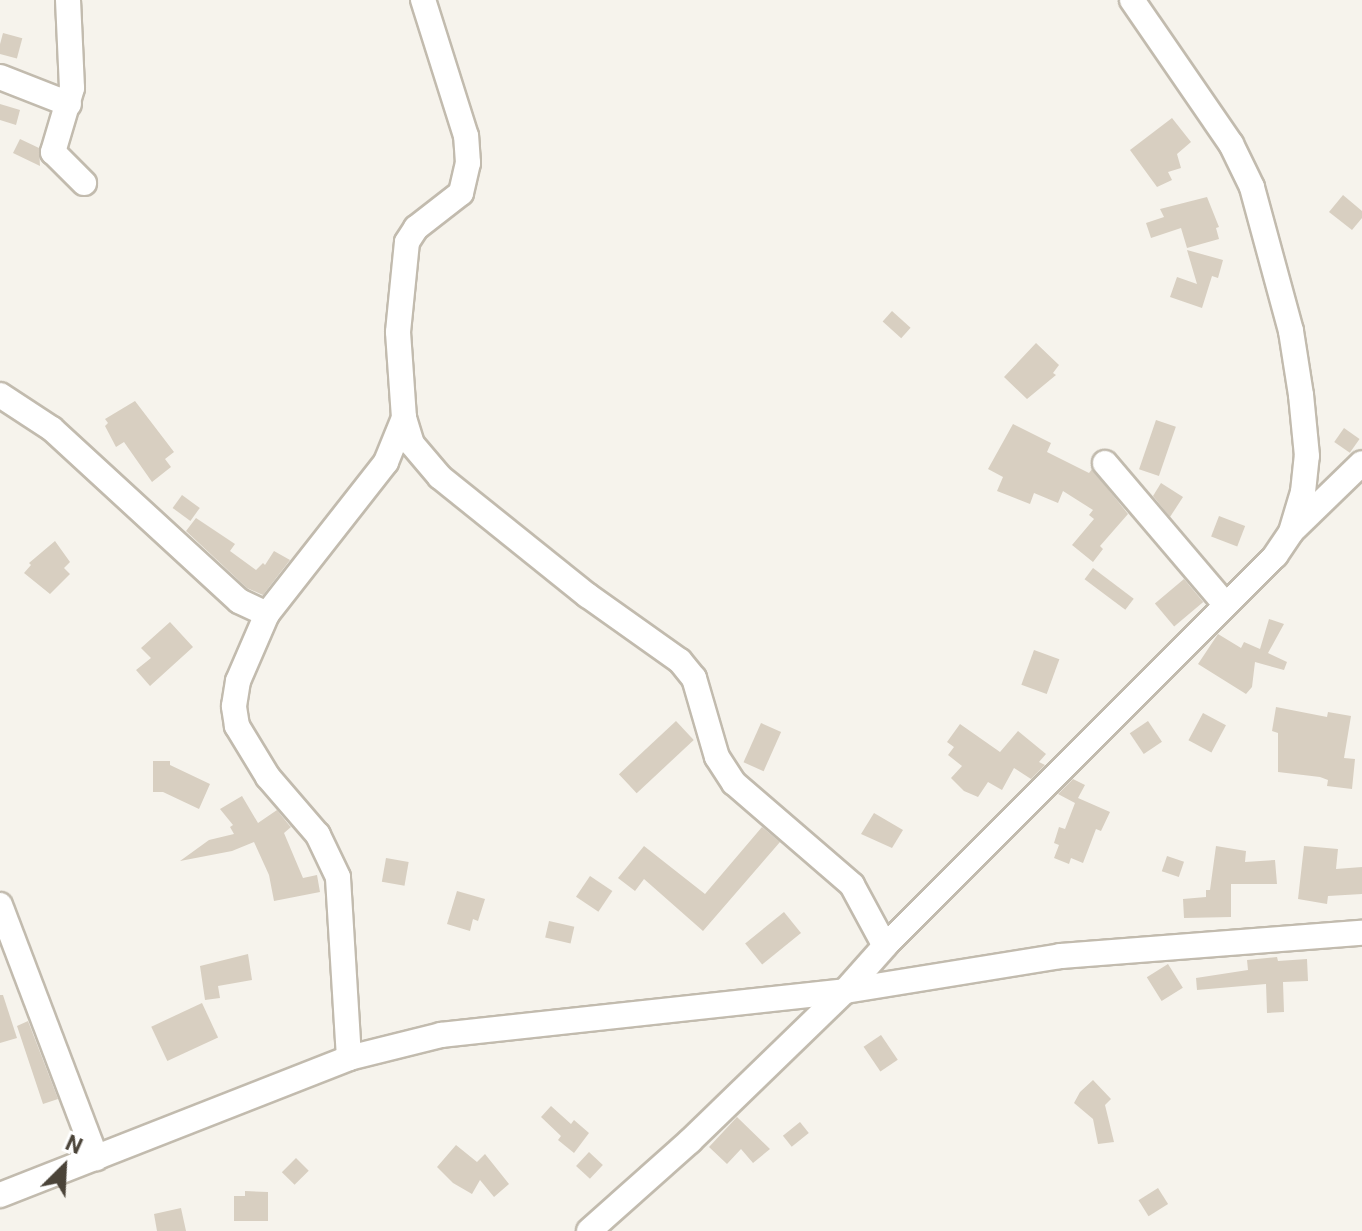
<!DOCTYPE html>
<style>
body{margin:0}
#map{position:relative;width:1362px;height:1231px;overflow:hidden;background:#f6f3ec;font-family:Roboto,sans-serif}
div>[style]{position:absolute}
.building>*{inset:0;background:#d8cfc1;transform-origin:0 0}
.roads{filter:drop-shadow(2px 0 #c2bbae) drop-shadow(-2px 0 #c2bbae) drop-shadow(0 2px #c2bbae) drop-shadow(0 -2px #c2bbae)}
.minor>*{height:24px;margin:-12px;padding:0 12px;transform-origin:12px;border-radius:12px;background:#fff}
span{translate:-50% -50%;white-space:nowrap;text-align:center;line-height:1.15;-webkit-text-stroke:7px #fff;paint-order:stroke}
.north{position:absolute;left:24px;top:1127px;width:80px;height:80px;-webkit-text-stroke:6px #fff;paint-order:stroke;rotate:24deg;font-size:22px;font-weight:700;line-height:32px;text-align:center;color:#4b4439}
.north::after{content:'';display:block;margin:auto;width:28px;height:36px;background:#4b4439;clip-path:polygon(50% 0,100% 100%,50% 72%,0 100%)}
</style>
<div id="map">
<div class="building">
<div style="left:3px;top:33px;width:20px;height:21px;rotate:15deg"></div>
<div style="clip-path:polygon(0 104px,20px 110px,16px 125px,0 120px)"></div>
<div style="clip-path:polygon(1172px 118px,1191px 142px,1177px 154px,1181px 168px,1168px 172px,1172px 180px,1157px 187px,1130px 150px)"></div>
<div style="clip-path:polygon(20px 139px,39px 148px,40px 166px,13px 153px)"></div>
<div style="clip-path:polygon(1343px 195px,1362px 211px,1362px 218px,1352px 230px,1329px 212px)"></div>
<div style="clip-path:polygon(1207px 197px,1219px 227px,1216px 228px,1219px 239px,1187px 248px,1181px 228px,1151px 238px,1146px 223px,1164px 217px,1160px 209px)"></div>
<div style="clip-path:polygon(1187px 250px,1223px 260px,1218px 278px,1212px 276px,1202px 308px,1170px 297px,1177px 277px,1197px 284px)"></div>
<div style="left:892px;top:311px;width:25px;height:14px;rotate:42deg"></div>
<div style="clip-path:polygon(1036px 343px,1059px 365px,1053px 373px,1056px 375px,1027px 399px,1004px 377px)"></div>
<div style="clip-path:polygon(135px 401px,174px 452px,165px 459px,171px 467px,152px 482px,124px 442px,116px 447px,105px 426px,108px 423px,105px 419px)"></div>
<div style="left:1156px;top:420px;width:21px;height:52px;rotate:19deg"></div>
<div style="clip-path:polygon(1013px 424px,1051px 443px,1047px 452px,1089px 473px,1092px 469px,1128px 514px,1100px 546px,1103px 549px,1093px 562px,1072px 545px,1094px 519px,1089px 515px,1093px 510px,1063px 491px,1058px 503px,1034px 493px,1030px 504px,997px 491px,1003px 477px,988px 469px)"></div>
<div style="left:1344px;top:428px;width:19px;height:17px;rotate:35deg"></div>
<div style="clip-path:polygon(1161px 483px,1183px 497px,1170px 517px,1153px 496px)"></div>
<div style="left:182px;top:495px;width:22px;height:16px;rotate:36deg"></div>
<div style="left:1219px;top:516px;width:28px;height:22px;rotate:21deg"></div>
<div style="clip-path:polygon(196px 518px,235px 544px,230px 551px,256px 570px,263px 563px,265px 565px,274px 551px,290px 560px,263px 595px,247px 588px,186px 531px)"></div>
<div style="clip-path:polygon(55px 541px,70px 562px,64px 568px,70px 574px,50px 594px,24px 573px,31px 565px,29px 563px)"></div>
<div style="left:1093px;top:568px;width:51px;height:14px;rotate:37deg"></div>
<div style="left:1184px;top:579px;width:30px;height:38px;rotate:50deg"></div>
<div style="clip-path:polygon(1269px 619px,1284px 624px,1268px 653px,1287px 662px,1284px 670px,1255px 662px,1252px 687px,1246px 694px,1198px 664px,1218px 634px,1241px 648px,1244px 642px,1260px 649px)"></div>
<div style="clip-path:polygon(170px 622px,193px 647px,150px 686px,136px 670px,151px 658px,141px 648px)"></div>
<div style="left:1034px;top:650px;width:27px;height:37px;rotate:20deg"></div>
<div style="clip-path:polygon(1276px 707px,1327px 717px,1328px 712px,1351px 716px,1344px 758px,1355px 759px,1352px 789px,1327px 786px,1328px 780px,1320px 777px,1278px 772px,1278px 733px,1272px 731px)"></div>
<div style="left:1203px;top:713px;width:26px;height:31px;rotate:28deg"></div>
<div style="left:676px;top:721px;width:26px;height:78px;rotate:47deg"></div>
<div style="left:1148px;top:721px;width:25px;height:22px;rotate:56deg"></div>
<div style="left:761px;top:723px;width:22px;height:43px;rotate:24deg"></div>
<div style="clip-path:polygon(960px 724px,1000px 752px,1018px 731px,1046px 754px,1039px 762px,1045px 765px,1031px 779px,1014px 768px,1002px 790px,988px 782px,978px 797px,964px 791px,951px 778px,962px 766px,948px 755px,954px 747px,947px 742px)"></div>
<div style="clip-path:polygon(153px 761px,170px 761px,170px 765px,210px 784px,199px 809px,163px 792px,153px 792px)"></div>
<div style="clip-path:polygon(1073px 779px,1085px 785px,1078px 798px,1110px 812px,1101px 831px,1096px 829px,1083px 863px,1071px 858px,1069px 864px,1054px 858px,1059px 845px,1054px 843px,1059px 827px,1065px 829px,1075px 803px,1058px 794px)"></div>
<div style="clip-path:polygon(242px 796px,258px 823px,277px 810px,289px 825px,291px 827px,284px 833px,303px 878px,317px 875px,320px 892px,274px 901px,269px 875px,254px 842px,232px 851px,180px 861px,209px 840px,234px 834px,230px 827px,233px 825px,220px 809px)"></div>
<div style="clip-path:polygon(874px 813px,903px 830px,892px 848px,861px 834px)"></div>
<div style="clip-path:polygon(762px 827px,780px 842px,703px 931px,644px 879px,635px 891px,618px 878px,644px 846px,705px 894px)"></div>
<div style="clip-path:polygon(1216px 846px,1246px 851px,1245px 862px,1275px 860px,1277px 884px,1231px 884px,1231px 917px,1184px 918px,1183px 899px,1206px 897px,1206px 890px,1210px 890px)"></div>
<div style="clip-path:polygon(1304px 846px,1338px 849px,1336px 869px,1362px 867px,1362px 894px,1328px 896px,1327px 904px,1298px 899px)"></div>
<div style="left:1167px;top:856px;width:18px;height:16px;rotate:19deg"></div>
<div style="left:386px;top:858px;width:23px;height:24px;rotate:10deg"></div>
<div style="left:590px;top:876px;width:27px;height:25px;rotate:34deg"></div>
<div style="clip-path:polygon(457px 891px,485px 899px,478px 921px,473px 919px,470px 931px,447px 924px)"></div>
<div style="left:784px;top:912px;width:27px;height:50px;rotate:51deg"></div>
<div style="left:549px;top:921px;width:26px;height:17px;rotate:13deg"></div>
<div style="clip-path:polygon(248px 954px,252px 980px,218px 986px,220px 998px,205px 1000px,200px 966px)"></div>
<div style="clip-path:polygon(1277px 957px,1278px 961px,1307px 959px,1308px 981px,1283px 982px,1284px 1012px,1267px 1013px,1266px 984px,1197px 990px,1196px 978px,1248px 970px,1247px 960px)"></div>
<div style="left:1168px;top:964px;width:28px;height:25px;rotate:58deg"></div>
<div style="clip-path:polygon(0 995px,3px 995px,17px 1038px,0 1043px)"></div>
<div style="left:202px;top:1003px;width:38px;height:56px;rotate:65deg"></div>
<div style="clip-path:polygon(28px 1021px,58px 1099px,43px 1104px,17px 1026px)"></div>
<div style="left:881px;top:1035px;width:30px;height:21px;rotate:56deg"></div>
<div style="clip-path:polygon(1093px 1080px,1111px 1099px,1105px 1105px,1114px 1142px,1098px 1144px,1093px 1119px,1074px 1103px,1080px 1092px)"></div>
<div style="clip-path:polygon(551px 1106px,571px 1124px,574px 1120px,589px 1133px,574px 1153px,558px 1140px,561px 1136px,541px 1117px)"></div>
<div style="clip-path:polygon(737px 1117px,770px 1149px,753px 1163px,741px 1149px,727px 1164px,709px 1147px)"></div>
<div style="left:800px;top:1122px;width:14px;height:22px;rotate:51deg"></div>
<div style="clip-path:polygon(456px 1145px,477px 1162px,485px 1154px,509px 1184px,494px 1197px,480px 1180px,472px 1194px,453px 1183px,437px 1167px)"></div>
<div style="left:589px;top:1152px;width:19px;height:19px;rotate:43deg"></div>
<div style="left:296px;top:1158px;width:18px;height:20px;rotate:45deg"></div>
<div style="left:1158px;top:1188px;width:19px;height:23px;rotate:58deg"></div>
<div style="clip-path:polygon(245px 1191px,268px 1192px,268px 1221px,234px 1221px,234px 1196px,245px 1196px)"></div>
<div style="clip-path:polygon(181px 1208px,186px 1231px,157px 1231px,154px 1214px)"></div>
</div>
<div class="roads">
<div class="minor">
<div style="left:68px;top:0;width:88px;rotate:87.4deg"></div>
<div style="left:72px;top:88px;width:67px;rotate:106.5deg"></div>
<div style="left:53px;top:152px;width:44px;rotate:45deg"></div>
<div style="left:0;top:77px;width:74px;rotate:21.4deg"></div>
<div style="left:0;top:395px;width:62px;rotate:33.2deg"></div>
<div style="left:52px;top:429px;width:254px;rotate:42.6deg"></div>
<div style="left:239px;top:601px;width:31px;rotate:25deg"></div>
<div style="left:404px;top:418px;width:27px;rotate:73deg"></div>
<div style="left:412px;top:444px;width:43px;rotate:49.7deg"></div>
<div style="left:440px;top:477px;width:189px;rotate:38.8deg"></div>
<div style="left:587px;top:595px;width:114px;rotate:35.4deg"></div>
<div style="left:680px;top:661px;width:22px;rotate:51deg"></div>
<div style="left:694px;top:678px;width:82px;rotate:73.8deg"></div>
<div style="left:717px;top:757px;width:31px;rotate:57deg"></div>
<div style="left:734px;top:783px;width:156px;rotate:40.8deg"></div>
<div style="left:852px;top:885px;width:69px;rotate:61.6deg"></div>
<div style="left:1105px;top:463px;width:184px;rotate:49.6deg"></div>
<div style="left:1295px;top:528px;width:93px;rotate:-44.1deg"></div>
<div style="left:0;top:905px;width:271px;rotate:69.2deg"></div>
<div style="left:349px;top:1058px;width:181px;rotate:-93.5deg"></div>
<div style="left:338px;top:877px;width:47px;rotate:-115.5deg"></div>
<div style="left:318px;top:835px;width:77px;rotate:-130.8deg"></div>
<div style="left:268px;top:777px;width:60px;rotate:-121.3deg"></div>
<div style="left:237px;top:726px;width:20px;rotate:-99deg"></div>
<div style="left:234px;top:706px;width:25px;rotate:-81deg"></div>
<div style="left:238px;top:681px;width:73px;rotate:-66.6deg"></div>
<div style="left:267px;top:614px;width:193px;rotate:-51.9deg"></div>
<div style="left:386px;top:462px;width:48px;rotate:-67.8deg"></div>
<div style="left:404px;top:418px;width:86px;rotate:-94deg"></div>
<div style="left:398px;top:332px;width:90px;rotate:-84.3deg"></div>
<div style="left:407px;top:242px;width:17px;rotate:-57deg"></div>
<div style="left:416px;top:228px;width:57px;rotate:-37.9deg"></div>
<div style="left:461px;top:193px;width:31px;rotate:-77deg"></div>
<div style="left:468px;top:163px;width:27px;rotate:-94deg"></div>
<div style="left:466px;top:136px;width:143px;rotate:-107.5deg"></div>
<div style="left:0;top:1195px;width:375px;rotate:-21.4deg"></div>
<div style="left:349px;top:1058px;width:95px;rotate:-14deg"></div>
<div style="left:441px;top:1035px;width:406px;rotate:-6.2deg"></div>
<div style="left:845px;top:991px;width:218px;rotate:-9.2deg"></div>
<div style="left:1060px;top:956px;width:303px;rotate:-4.4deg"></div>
<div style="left:589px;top:1231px;width:135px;rotate:-41.7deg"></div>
<div style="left:690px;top:1141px;width:216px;rotate:-44.1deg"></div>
<div style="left:845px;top:991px;width:60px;rotate:-48.4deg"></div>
<div style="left:885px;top:946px;width:552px;rotate:-45deg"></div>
<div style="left:1275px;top:556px;width:29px;rotate:-56deg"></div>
<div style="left:1291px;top:532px;width:42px;rotate:-73.3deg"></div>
<div style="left:1303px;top:492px;width:36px;rotate:-84deg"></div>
<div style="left:1307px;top:456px;width:61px;rotate:-95.6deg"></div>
<div style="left:1301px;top:395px;width:65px;rotate:-98.9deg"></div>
<div style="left:1291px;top:331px;width:149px;rotate:-105.2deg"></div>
<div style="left:1252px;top:187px;width:48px;rotate:-116deg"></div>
<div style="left:1231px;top:144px;width:175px;rotate:-124.5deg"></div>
</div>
</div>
<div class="north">N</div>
</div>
